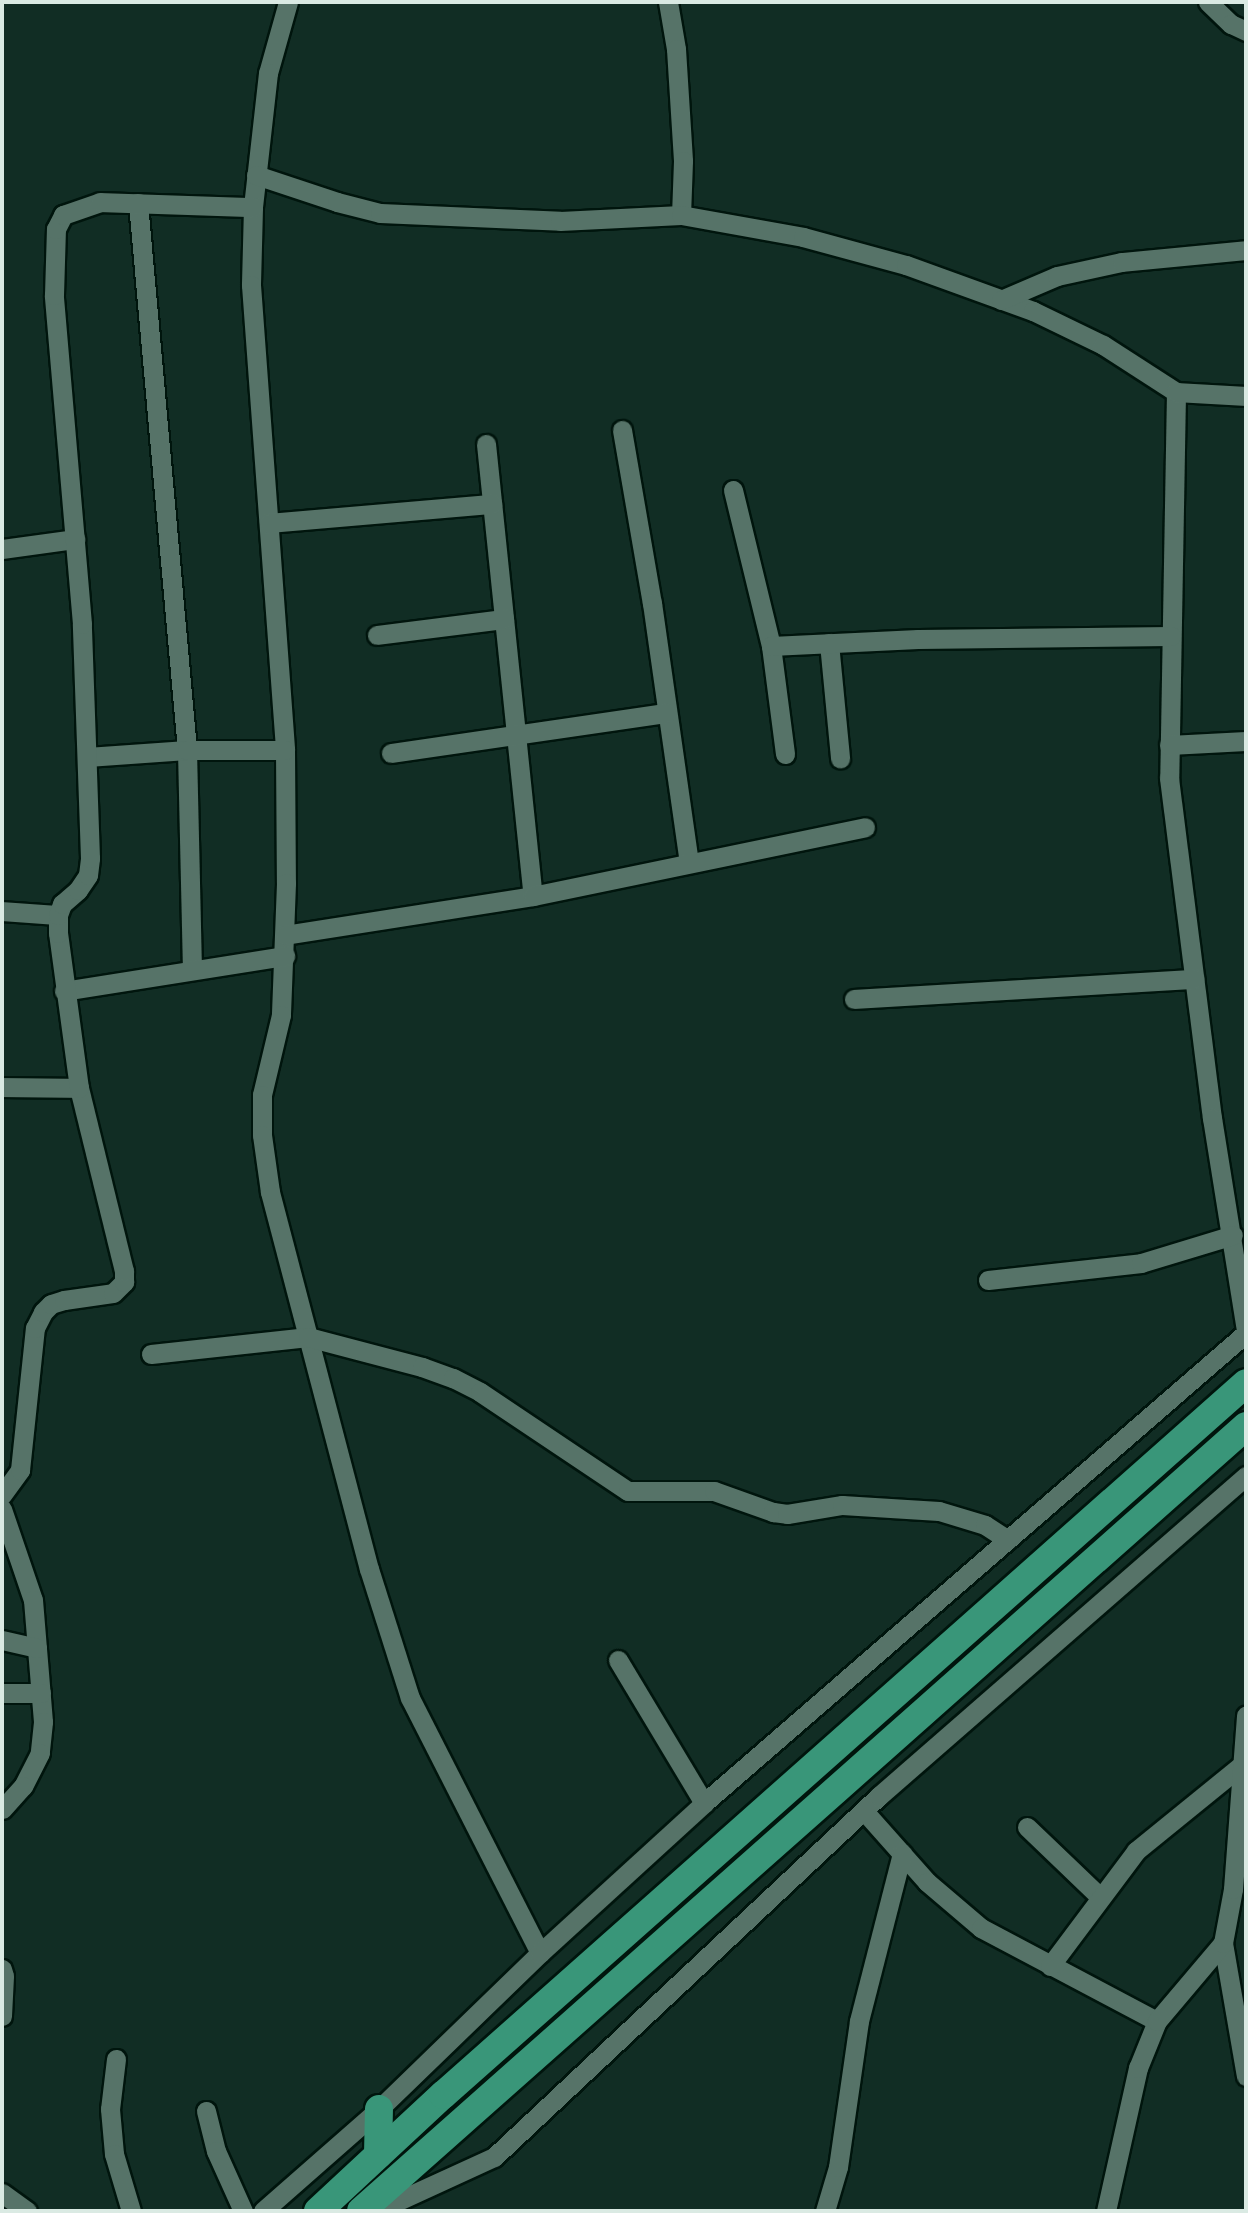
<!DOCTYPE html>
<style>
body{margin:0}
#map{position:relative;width:1248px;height:2213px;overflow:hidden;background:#112d24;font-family:Quicksand,sans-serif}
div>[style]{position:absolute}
.roads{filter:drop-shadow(2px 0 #00150d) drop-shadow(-2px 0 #00150d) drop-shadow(0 2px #00150d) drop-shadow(0 -2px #00150d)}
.minor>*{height:19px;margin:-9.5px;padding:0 9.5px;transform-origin:9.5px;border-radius:9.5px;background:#567368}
.highway>*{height:28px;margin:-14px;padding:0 14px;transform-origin:14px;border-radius:14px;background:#399679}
span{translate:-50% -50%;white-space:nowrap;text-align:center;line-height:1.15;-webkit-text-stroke:5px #07130e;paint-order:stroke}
.frame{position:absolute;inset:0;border:4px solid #daeae3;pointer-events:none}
</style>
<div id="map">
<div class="roads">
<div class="minor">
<div style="left:288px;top:2px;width:74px;rotate:105.7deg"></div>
<div style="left:268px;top:73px;width:135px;rotate:96.4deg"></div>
<div style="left:253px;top:207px;width:78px;rotate:91.5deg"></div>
<div style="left:251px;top:285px;width:466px;rotate:85.8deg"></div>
<div style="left:285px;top:750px;width:133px;rotate:89.6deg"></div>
<div style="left:286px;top:883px;width:132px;rotate:92.2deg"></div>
<div style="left:281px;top:1015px;width:82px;rotate:103.4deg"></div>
<div style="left:262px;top:1095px;width:40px;rotate:90deg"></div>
<div style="left:262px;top:1135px;width:58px;rotate:82deg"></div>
<div style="left:270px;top:1192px;width:390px;rotate:75.3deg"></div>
<div style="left:369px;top:1569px;width:135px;rotate:72.4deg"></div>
<div style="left:410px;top:1698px;width:286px;rotate:63deg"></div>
<div style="left:668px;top:2px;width:48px;rotate:80.3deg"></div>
<div style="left:676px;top:49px;width:112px;rotate:86.4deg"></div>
<div style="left:683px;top:161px;width:54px;rotate:92.1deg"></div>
<div style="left:1208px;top:2px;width:32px;rotate:44deg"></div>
<div style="left:1231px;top:24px;width:17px;rotate:25deg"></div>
<div style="left:256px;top:175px;width:85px;rotate:18.4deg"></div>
<div style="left:337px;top:202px;width:44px;rotate:14.3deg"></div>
<div style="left:380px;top:213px;width:180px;rotate:2.5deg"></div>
<div style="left:560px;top:221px;width:121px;rotate:-2.8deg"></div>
<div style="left:681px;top:215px;width:124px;rotate:10.2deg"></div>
<div style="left:803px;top:237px;width:107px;rotate:15.2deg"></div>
<div style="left:906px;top:265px;width:135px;rotate:19.9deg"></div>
<div style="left:1033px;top:311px;width:78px;rotate:25.9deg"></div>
<div style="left:1103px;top:345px;width:87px;rotate:32.8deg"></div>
<div style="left:1176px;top:392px;width:386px;rotate:91deg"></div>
<div style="left:1169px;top:778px;width:343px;rotate:82.8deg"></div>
<div style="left:1212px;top:1118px;width:216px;rotate:80.9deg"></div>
<div style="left:138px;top:203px;width:549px;rotate:84.88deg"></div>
<div style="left:187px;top:750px;width:219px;rotate:88.7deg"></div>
<div style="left:1001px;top:300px;width:61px;rotate:-23.2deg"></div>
<div style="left:1057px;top:276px;width:66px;rotate:-12.2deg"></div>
<div style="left:1122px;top:262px;width:125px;rotate:-5.5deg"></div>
<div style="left:1176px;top:392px;width:70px;rotate:3.3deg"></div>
<div style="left:622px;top:430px;width:176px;rotate:80.2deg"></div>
<div style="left:652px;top:603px;width:262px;rotate:81.9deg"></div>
<div style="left:486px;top:444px;width:454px;rotate:84.1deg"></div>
<div style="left:733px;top:490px;width:161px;rotate:76.3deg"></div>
<div style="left:771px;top:646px;width:109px;rotate:82.6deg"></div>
<div style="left:269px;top:523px;width:224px;rotate:-4.9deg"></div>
<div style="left:2px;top:549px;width:74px;rotate:-7.8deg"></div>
<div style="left:377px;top:635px;width:128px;rotate:-7.2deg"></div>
<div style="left:829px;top:643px;width:116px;rotate:84.5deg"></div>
<div style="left:771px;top:646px;width:147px;rotate:-2.7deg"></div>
<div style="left:918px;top:639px;width:253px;rotate:-0.7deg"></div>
<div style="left:1169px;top:745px;width:77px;rotate:-3deg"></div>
<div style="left:391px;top:753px;width:278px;rotate:-8.3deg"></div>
<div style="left:87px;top:757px;width:100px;rotate:-4deg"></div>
<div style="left:187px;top:750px;width:98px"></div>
<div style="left:2px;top:911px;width:56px;rotate:4.1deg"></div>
<div style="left:285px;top:935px;width:251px;rotate:-8.9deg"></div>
<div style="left:533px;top:896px;width:339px;rotate:-11.7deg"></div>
<div style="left:64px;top:991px;width:224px;rotate:-9deg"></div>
<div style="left:854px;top:999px;width:341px;rotate:-3.4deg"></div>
<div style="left:2px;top:1087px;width:77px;rotate:0.7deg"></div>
<div style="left:988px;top:1280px;width:154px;rotate:-6.3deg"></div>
<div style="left:1141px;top:1263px;width:96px;rotate:-16.9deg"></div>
<div style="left:151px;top:1354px;width:158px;rotate:-6.2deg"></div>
<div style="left:308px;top:1337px;width:118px;rotate:14.7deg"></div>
<div style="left:422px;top:1367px;width:33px;rotate:20deg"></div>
<div style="left:453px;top:1378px;width:30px;rotate:27deg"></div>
<div style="left:480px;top:1392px;width:178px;rotate:33.8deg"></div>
<div style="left:628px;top:1491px;width:86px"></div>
<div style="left:714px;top:1491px;width:63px;rotate:19.6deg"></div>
<div style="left:773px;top:1512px;width:14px;rotate:8deg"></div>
<div style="left:787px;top:1514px;width:56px;rotate:-9.3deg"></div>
<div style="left:842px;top:1505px;width:97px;rotate:3.5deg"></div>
<div style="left:939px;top:1511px;width:48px;rotate:16.9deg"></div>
<div style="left:985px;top:1525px;width:27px;rotate:33deg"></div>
<div style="left:2px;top:1495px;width:31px;rotate:-54deg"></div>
<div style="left:20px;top:1470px;width:143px;rotate:-84deg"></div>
<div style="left:35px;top:1328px;width:18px;rotate:-63deg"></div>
<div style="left:43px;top:1312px;width:11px;rotate:-45deg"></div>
<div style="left:51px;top:1304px;width:14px;rotate:-17deg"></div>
<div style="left:64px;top:1300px;width:49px;rotate:-8.1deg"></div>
<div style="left:113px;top:1293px;width:16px;rotate:-45deg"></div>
<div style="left:124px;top:1282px;width:11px;rotate:-90deg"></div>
<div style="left:124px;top:1271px;width:188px;rotate:-103.8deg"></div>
<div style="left:79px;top:1088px;width:156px;rotate:-97.7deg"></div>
<div style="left:58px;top:933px;width:18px;rotate:-90deg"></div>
<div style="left:58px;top:915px;width:12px;rotate:-70deg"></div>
<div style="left:62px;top:904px;width:21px;rotate:-41deg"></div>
<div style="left:78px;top:890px;width:18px;rotate:-56deg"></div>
<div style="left:88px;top:875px;width:17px;rotate:-83deg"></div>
<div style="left:90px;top:858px;width:234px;rotate:-92deg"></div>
<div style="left:82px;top:624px;width:330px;rotate:-94.9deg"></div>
<div style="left:54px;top:295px;width:66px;rotate:-88.3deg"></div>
<div style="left:56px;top:229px;width:16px;rotate:-63deg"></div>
<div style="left:63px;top:215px;width:39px;rotate:-19deg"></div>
<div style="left:100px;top:202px;width:153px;rotate:1.9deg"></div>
<div style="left:2px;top:1509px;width:96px;rotate:71.2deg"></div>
<div style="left:33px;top:1600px;width:122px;rotate:85.3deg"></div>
<div style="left:43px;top:1722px;width:31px;rotate:96deg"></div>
<div style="left:40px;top:1753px;width:37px;rotate:117deg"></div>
<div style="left:23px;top:1786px;width:31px;rotate:132deg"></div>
<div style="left:2px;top:1640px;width:36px;rotate:13deg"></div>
<div style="left:618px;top:1660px;width:167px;rotate:59deg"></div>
<div style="left:2px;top:1693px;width:39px"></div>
<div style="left:864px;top:1811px;width:95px;rotate:48.4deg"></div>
<div style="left:927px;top:1882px;width:71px;rotate:40.4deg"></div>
<div style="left:981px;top:1928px;width:199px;rotate:27.9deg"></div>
<div style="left:1027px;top:1827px;width:101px;rotate:43.8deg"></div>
<div style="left:1223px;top:1943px;width:135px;rotate:80.2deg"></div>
<div style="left:1050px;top:1966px;width:144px;rotate:-53.2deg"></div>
<div style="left:1136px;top:1851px;width:136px;rotate:-39.1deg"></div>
<div style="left:2px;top:1969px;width:7px;rotate:74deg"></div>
<div style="left:4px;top:1976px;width:40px;rotate:92.9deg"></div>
<div style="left:116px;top:2059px;width:50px;rotate:96.8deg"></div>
<div style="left:110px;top:2109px;width:45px;rotate:84.9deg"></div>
<div style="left:114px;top:2154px;width:59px;rotate:73.4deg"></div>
<div style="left:206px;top:2111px;width:41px;rotate:76deg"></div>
<div style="left:216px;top:2151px;width:66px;rotate:65.8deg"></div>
<div style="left:2px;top:2193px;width:31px;rotate:36deg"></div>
<div style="left:263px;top:2211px;width:154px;rotate:-41.3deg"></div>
<div style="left:379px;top:2109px;width:224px;rotate:-44.1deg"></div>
<div style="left:540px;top:1953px;width:222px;rotate:-42.4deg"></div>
<div style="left:704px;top:1803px;width:717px;rotate:-40.93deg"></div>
<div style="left:376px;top:2211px;width:130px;rotate:-24.6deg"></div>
<div style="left:494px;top:2157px;width:528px;rotate:-43.16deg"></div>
<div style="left:879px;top:1796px;width:487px;rotate:-41.1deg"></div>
<div style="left:825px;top:2211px;width:46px;rotate:-73.5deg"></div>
<div style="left:838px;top:2167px;width:148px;rotate:-81.8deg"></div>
<div style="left:859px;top:2021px;width:173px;rotate:-75.6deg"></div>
<div style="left:1106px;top:2211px;width:147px;rotate:-77.4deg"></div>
<div style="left:1138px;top:2068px;width:51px;rotate:-68deg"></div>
<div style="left:1157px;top:2021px;width:102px;rotate:-49.8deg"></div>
<div style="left:1223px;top:1943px;width:55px;rotate:-79.5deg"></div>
<div style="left:1233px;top:1889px;width:174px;rotate:-85.7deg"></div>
</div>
<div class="highway">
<div style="left:378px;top:2155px;width:46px;rotate:-88.8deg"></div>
<div style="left:318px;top:2211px;width:171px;rotate:-42.9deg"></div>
<div style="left:443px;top:2095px;width:1073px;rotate:-41.56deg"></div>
<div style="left:361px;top:2211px;width:1183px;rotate:-41.57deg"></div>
</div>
</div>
<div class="frame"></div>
</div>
